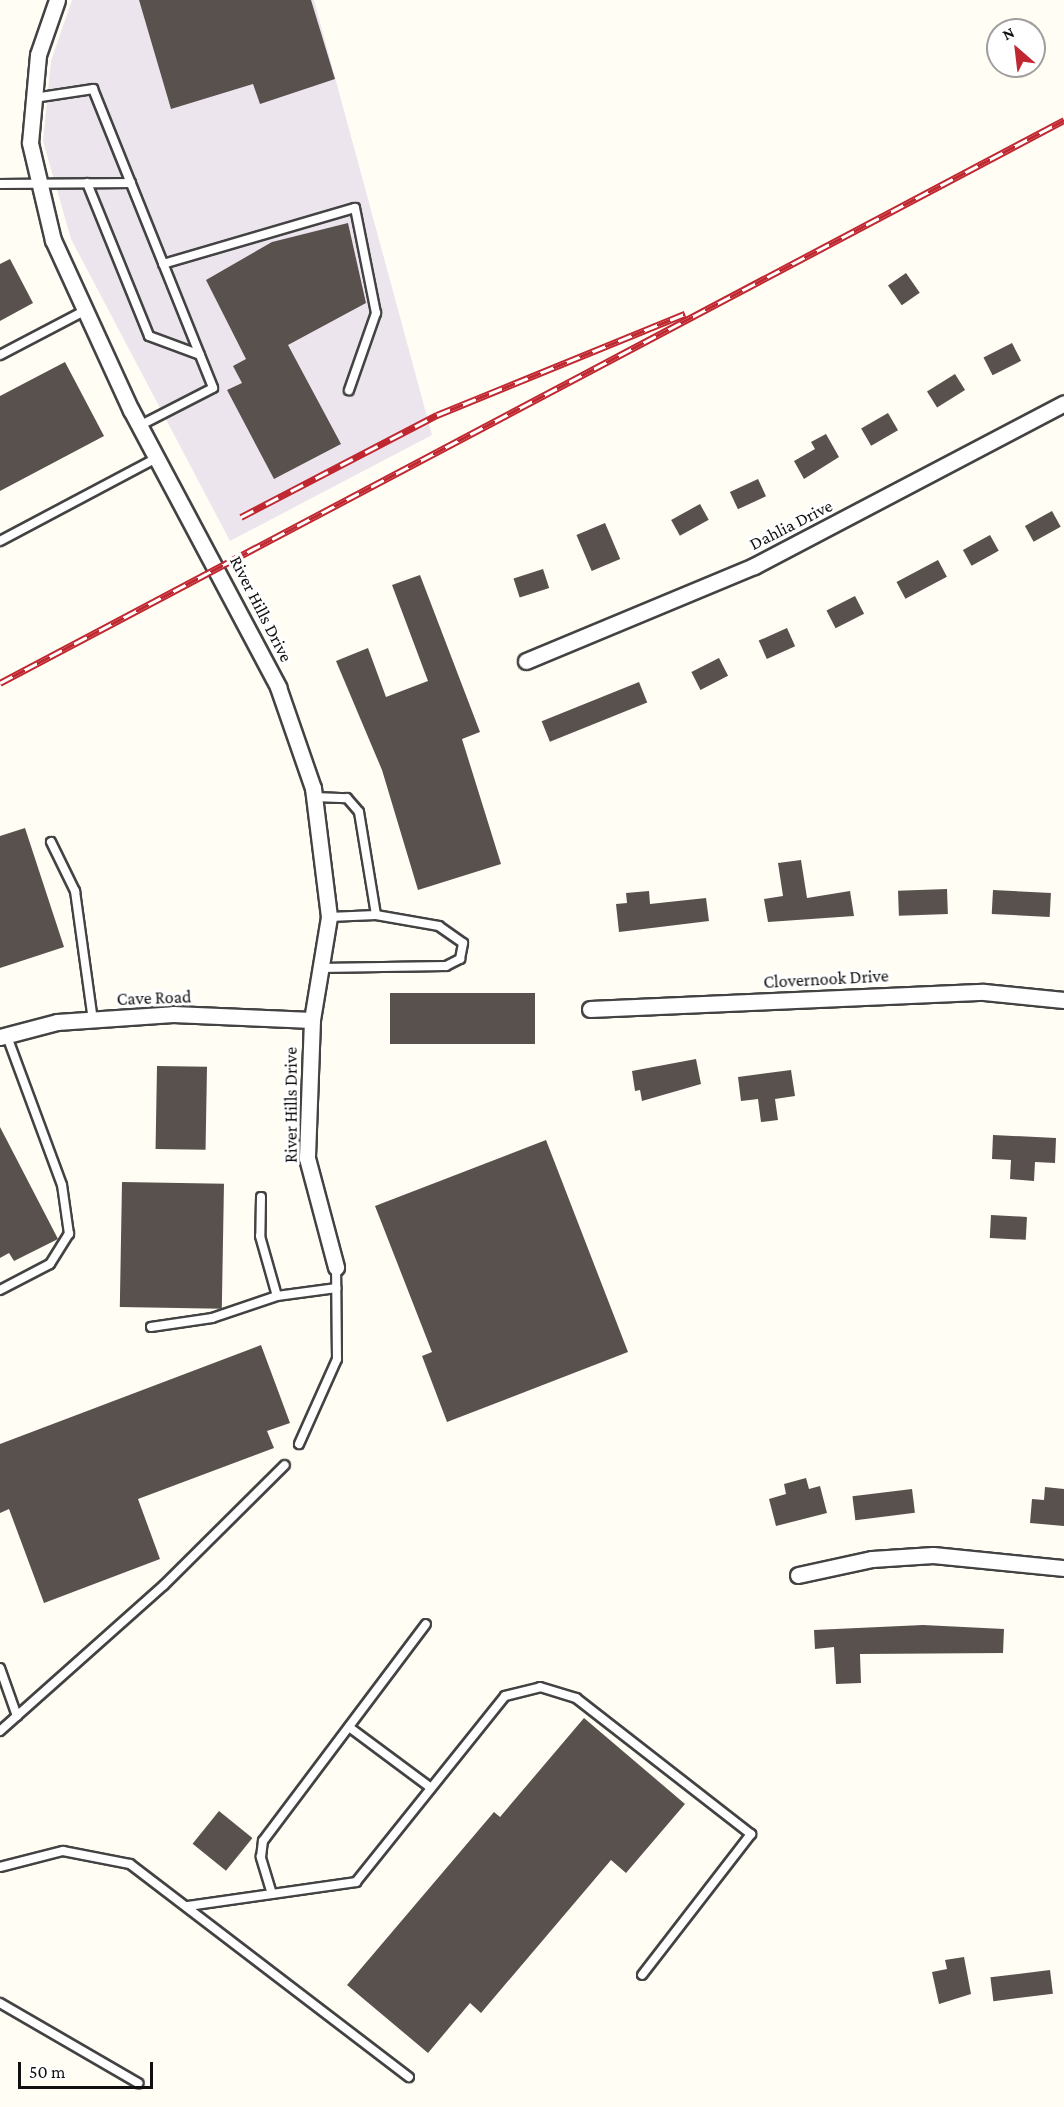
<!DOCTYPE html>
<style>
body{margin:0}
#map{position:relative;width:1064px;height:2107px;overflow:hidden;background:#fffdf4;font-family:"Crimson Pro",serif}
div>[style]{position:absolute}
.industrial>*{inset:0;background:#ede5ee}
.building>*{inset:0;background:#59514d;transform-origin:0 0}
.roads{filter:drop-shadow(2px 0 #434343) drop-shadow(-2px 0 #434343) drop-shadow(0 2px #434343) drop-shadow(0 -2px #434343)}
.service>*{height:8px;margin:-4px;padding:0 4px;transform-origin:4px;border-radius:4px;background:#fff}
.minor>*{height:15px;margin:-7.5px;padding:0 7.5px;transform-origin:7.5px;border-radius:7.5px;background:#fff}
.rail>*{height:7px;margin-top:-3.5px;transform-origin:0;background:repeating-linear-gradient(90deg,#fff 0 14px,#c02831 0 28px);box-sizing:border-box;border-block:2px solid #c02831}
span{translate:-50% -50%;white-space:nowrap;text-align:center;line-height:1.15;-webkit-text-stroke:6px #fff;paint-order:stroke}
.street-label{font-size:18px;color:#101010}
.north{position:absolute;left:986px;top:18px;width:60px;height:60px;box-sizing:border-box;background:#fff;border:2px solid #9f9f9f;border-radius:50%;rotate:332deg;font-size:16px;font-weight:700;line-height:24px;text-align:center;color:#101010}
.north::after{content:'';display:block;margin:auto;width:21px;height:27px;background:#c02831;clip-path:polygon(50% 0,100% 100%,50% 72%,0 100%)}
.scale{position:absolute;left:18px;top:2062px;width:135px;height:27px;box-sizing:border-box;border:3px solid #101010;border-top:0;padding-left:8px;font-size:18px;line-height:21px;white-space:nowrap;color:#101010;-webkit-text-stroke:4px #fff;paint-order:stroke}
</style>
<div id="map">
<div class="industrial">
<div style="clip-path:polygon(72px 0,314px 0,432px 435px,230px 541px,71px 239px,43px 141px,51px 61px)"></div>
</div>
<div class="building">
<div style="clip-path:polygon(139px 0,311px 0,335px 79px,260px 104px,253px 84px,171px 109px)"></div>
<div style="clip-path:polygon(348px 223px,366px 303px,288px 345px,341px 444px,274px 479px,227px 390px,242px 383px,233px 366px,246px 359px,206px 280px,272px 242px)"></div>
<div style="clip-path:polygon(10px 259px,33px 303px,0 321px,0 264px)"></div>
<div style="left:906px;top:273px;width:24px;height:22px;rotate:55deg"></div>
<div style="left:1012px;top:343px;width:20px;height:32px;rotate:63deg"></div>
<div style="clip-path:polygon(65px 362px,104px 436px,0 491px,0 396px)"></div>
<div style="left:955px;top:374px;width:19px;height:33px;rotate:58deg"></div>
<div style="left:888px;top:413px;width:20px;height:31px;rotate:60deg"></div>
<div style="clip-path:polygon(826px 434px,839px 457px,804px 479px,794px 461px,815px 449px,811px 442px)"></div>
<div style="left:758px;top:479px;width:19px;height:31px;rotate:65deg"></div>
<div style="left:700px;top:504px;width:18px;height:33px;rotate:61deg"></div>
<div style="left:1052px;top:511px;width:18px;height:31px;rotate:61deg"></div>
<div style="left:605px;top:523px;width:39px;height:31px;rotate:67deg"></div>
<div style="left:990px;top:535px;width:18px;height:31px;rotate:61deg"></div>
<div style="left:938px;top:560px;width:19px;height:47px;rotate:62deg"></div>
<div style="left:543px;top:569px;width:20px;height:31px;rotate:72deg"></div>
<div style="clip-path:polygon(420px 575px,480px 732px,462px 739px,501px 864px,418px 890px,382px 770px,336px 661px,368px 648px,386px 697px,428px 681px,392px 585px)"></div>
<div style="left:855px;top:596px;width:20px;height:32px;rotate:63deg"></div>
<div style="left:787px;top:628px;width:20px;height:31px;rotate:66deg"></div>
<div style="left:719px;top:658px;width:20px;height:31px;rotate:63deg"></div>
<div style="left:639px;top:682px;width:22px;height:105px;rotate:68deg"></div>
<div style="clip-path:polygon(25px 828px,64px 947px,0 968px,0 836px)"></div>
<div style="clip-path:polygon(801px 860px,807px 898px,850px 891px,854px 916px,768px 922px,764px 899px,783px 896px,778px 863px)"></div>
<div style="left:947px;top:889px;width:25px;height:49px;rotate:88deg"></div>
<div style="left:993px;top:890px;width:58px;height:24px;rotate:3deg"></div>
<div style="clip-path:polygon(649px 891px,650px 904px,706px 898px,709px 921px,619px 932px,616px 904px,627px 903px,626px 893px)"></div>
<div style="left:390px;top:993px;width:145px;height:51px"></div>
<div style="clip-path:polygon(696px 1059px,701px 1084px,642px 1101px,640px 1090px,635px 1091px,632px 1071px)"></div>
<div style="left:157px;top:1066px;width:50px;height:83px;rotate:1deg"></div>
<div style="clip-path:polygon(791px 1070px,795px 1096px,775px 1099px,778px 1120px,761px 1122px,758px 1099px,741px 1101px,738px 1077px)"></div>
<div style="clip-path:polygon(0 1127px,58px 1239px,14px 1261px,9px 1253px,0 1258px)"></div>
<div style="clip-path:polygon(993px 1135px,1056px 1138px,1055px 1163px,1035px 1162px,1034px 1181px,1010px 1179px,1011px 1160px,992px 1159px)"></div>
<div style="clip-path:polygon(546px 1140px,628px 1352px,447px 1422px,422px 1356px,432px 1352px,375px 1206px)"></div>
<div style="left:122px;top:1182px;width:102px;height:125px;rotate:1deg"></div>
<div style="left:991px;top:1215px;width:36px;height:23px;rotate:3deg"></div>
<div style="clip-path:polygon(261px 1345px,290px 1423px,267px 1431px,274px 1448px,138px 1499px,160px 1559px,44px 1603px,9px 1509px,0 1513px,0 1444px)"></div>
<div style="clip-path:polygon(806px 1478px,809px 1489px,820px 1486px,827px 1513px,776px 1526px,769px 1499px,786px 1494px,784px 1484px)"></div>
<div style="clip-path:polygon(1045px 1487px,1064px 1489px,1064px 1526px,1030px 1523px,1032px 1499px,1044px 1500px)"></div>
<div style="left:912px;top:1489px;width:24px;height:60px;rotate:83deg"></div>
<div style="clip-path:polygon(923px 1625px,1004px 1629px,1003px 1653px,860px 1654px,861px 1683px,836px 1684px,834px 1647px,815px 1649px,814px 1630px)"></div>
<div style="clip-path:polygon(584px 1718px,685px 1804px,626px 1873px,611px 1860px,481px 2013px,470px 2003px,428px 2053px,347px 1985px,494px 1812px,500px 1817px)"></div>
<div style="left:219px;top:1811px;width:43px;height:42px;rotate:39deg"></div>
<div style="clip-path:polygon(964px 1957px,971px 1994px,939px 2004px,932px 1972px,947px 1969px,945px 1960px)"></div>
<div style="left:1050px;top:1970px;width:24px;height:60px;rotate:83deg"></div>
</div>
<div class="roads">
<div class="service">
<div style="left:34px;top:98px;width:60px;rotate:-8.7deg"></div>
<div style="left:93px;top:89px;width:322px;rotate:68.1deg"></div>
<div style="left:213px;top:388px;width:81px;rotate:152.8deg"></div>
<div style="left:87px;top:183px;width:165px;rotate:67.9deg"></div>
<div style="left:149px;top:336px;width:54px;rotate:20.4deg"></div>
<div style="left:0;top:184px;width:131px;rotate:-0.4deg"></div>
<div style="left:163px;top:264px;width:200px;rotate:-16.3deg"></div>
<div style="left:355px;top:208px;width:107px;rotate:78.7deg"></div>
<div style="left:376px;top:313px;width:82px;rotate:109.3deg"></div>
<div style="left:0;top:355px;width:95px;rotate:-27.6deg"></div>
<div style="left:0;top:541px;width:178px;rotate:-27.9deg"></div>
<div style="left:314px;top:797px;width:33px;rotate:2deg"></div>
<div style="left:347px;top:798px;width:18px;rotate:49deg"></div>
<div style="left:359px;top:812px;width:104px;rotate:80.6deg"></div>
<div style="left:51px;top:842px;width:55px;rotate:63.9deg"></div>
<div style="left:75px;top:891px;width:130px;rotate:82.1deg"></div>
<div style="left:320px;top:968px;width:126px;rotate:-0.9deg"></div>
<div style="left:446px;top:966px;width:16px;rotate:-27deg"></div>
<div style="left:460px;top:959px;width:16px;rotate:-79deg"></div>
<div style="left:463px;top:943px;width:29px;rotate:-145deg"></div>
<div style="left:439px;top:926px;width:64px;rotate:-170.1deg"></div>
<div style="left:376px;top:915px;width:47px;rotate:177.6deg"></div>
<div style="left:261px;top:1197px;width:39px;rotate:91deg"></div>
<div style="left:260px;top:1236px;width:62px;rotate:74.2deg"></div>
<div style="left:277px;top:1296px;width:60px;rotate:-7.7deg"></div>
<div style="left:0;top:1290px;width:56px;rotate:-27.5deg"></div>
<div style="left:50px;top:1264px;width:36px;rotate:-58deg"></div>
<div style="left:69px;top:1234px;width:49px;rotate:-98.1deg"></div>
<div style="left:62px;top:1185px;width:159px;rotate:-110.3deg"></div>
<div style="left:151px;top:1327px;width:62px;rotate:-8.4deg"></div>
<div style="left:212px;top:1318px;width:69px;rotate:-18.7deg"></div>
<div style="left:299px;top:1444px;width:93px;rotate:-65.9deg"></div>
<div style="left:337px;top:1359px;width:92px;rotate:-90.6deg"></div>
<div style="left:0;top:1668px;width:51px;rotate:70.5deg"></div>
<div style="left:349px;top:1727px;width:102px;rotate:36.6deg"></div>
<div style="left:0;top:1731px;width:220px;rotate:-41.7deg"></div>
<div style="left:164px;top:1585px;width:170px;rotate:-44.8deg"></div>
<div style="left:0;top:1867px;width:65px;rotate:-14.3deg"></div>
<div style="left:63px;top:1851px;width:68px;rotate:11deg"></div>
<div style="left:130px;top:1864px;width:351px;rotate:37.4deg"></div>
<div style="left:272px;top:1894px;width:39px;rotate:-107deg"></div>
<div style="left:261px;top:1857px;width:16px;rotate:-83deg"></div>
<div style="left:263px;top:1841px;width:271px;rotate:-53.1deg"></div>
<div style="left:188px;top:1906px;width:170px;rotate:-8.1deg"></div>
<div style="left:356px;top:1882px;width:238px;rotate:-51.3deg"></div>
<div style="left:505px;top:1696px;width:36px;rotate:-14deg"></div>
<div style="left:540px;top:1687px;width:38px;rotate:17deg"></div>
<div style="left:576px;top:1698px;width:222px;rotate:37.9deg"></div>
<div style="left:751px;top:1834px;width:178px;rotate:127.7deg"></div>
<div style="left:0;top:2003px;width:160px;rotate:30.1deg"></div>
</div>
<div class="minor">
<div style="left:57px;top:0;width:58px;rotate:109.1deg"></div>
<div style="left:38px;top:55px;width:88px;rotate:95.2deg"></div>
<div style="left:30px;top:143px;width:100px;rotate:76.7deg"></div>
<div style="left:53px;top:240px;width:187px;rotate:65.4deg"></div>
<div style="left:131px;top:410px;width:314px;rotate:62deg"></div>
<div style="left:278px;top:687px;width:107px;rotate:70.9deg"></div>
<div style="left:313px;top:788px;width:130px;rotate:82.9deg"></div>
<div style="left:329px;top:917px;width:104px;rotate:99.4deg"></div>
<div style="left:312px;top:1020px;width:138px;rotate:92.1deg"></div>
<div style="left:307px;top:1158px;width:113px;rotate:75.1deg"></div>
<div style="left:526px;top:661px;width:247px;rotate:-22.6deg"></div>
<div style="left:754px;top:566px;width:350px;rotate:-27.7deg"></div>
<div style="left:590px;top:1009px;width:394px;rotate:-2.5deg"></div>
<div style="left:984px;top:992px;width:80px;rotate:5.7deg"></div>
<div style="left:0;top:1037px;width:59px;rotate:-14.7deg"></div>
<div style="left:57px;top:1022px;width:116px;rotate:-3.9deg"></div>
<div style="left:173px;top:1014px;width:139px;rotate:2.5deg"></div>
<div style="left:798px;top:1575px;width:76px;rotate:-12.2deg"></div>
<div style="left:872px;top:1559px;width:61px;rotate:-3.8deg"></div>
<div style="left:933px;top:1555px;width:132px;rotate:5.7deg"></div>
</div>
</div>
<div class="rail">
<div style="left:241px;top:517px;width:221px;rotate:-27.5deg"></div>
<div style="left:437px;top:415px;width:268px;rotate:-22.2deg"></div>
<div style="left:0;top:683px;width:1204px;rotate:-27.88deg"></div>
</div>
<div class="street-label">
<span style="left:791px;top:525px;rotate:-27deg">Dahlia Drive</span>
<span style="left:261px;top:609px;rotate:63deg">River Hills Drive</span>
<span style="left:826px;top:979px;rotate:-3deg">Clovernook Drive</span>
<span style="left:154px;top:998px;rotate:-2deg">Cave Road</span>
<span style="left:291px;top:1105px;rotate:-90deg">River Hills Drive</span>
</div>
<div class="north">N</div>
<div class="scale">50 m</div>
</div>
